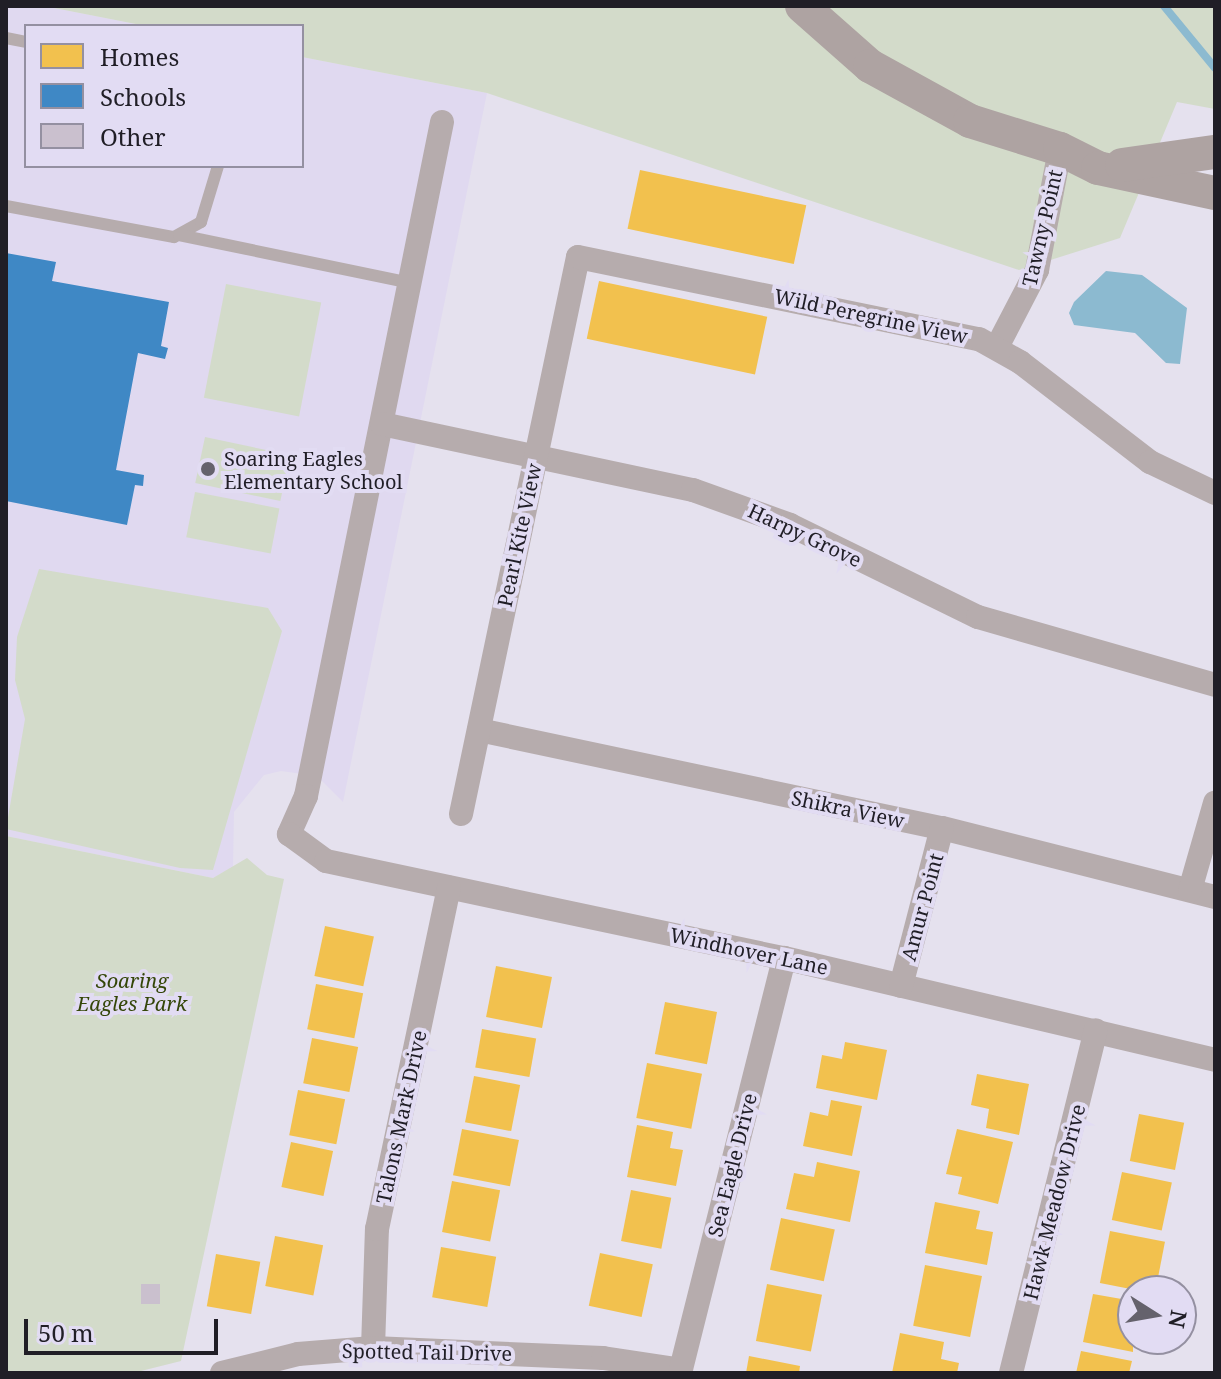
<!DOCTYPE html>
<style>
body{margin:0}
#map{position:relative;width:1221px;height:1379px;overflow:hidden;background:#e5e1ee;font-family:"Noto Serif",serif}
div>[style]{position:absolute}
.built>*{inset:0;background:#e0d9f0}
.green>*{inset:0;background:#d3dbca;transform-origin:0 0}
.water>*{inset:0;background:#8cbad0}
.homes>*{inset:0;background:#f2c14e;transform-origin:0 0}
.schools>*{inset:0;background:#3f88c5}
.stream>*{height:8px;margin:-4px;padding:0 4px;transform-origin:4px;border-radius:4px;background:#8cbad0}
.building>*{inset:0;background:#cac0ce;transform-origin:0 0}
.lane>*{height:12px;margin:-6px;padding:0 6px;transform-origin:6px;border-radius:6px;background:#b6acad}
.street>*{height:24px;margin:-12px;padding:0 12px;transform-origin:12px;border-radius:12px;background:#b6acad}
.secondary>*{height:34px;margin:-17px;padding:0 17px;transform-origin:17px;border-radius:17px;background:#aea3a2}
.dots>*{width:22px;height:22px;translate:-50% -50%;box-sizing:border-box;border:4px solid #e2dcf3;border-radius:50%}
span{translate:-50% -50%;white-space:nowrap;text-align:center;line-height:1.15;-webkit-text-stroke:8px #e2dcf3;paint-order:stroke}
.street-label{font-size:20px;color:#201e26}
.poi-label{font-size:20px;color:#201e26}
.left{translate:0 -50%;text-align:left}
.park-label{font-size:20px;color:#344608;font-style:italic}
.frame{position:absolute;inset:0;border:8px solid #201e26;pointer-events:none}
.legend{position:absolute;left:24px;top:24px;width:280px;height:144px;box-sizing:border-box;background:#e2dcf3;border:2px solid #9490a1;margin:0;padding:10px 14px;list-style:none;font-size:24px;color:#201e26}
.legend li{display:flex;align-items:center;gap:16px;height:40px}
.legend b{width:40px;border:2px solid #9490a1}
.north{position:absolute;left:1117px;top:1275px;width:80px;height:80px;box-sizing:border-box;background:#e2dcf3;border:2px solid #9490a1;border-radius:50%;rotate:101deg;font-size:22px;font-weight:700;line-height:32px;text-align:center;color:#201e26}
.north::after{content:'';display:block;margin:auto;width:28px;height:36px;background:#65626c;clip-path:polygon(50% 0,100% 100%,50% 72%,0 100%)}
.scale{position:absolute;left:24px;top:1319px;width:194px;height:36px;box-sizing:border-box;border:4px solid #201e26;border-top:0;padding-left:10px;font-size:24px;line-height:28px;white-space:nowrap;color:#201e26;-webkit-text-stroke:6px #e2dcf3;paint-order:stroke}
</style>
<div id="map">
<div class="built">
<div style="clip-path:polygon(6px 6px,44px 6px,146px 26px,26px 26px,26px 166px,302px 166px,302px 57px,487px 93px,343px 802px,317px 776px,281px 771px,264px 775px,234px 812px,233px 867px,213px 878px,6px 836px)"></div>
</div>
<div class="green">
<div style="clip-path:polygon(44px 6px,1215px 6px,1215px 109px,1177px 102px,1120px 238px,1019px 270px,487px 93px,302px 57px,302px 26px,146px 26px)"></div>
<div style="left:226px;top:284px;width:97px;height:116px;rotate:11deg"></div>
<div style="left:205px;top:437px;width:87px;height:47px;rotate:12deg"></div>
<div style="left:195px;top:492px;width:86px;height:46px;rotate:11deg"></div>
<div style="clip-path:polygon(39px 569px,268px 608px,282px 631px,213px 870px,180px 868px,6px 829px,25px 719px,15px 680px,17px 637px)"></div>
<div style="clip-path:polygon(6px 836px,213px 878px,247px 858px,267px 875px,284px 879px,181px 1361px,133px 1373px,6px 1373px)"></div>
</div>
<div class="water">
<div style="clip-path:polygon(1106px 271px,1142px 275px,1187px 308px,1180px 364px,1166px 363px,1135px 333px,1074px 325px,1069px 313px,1074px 302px)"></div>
</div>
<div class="homes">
<div style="left:640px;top:170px;width:170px;height:60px;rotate:12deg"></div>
<div style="left:599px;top:281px;width:172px;height:59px;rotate:12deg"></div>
<div style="left:325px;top:926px;width:50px;height:51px;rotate:12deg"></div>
<div style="left:496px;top:966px;width:57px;height:52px;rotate:11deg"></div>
<div style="left:316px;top:984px;width:48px;height:46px;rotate:11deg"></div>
<div style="left:665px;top:1002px;width:53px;height:53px;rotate:11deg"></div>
<div style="left:482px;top:1029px;width:55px;height:39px;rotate:10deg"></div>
<div style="left:312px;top:1038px;width:47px;height:46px;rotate:11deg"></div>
<div style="clip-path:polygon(845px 1042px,887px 1050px,877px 1100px,816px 1088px,822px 1055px,842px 1059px)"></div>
<div style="left:647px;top:1063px;width:56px;height:56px;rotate:11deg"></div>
<div style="clip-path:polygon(977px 1074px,1029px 1084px,1019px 1135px,986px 1128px,989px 1109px,971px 1105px)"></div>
<div style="left:474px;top:1076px;width:47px;height:47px;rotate:11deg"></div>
<div style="left:298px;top:1090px;width:48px;height:46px;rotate:11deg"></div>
<div style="clip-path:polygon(831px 1100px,862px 1106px,852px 1156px,803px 1146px,810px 1112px,828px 1116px)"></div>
<div style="left:1139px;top:1114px;width:46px;height:48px;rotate:11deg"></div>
<div style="clip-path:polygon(637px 1125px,673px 1132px,670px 1148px,683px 1150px,676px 1186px,627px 1177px)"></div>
<div style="left:462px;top:1129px;width:58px;height:47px;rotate:11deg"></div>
<div style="clip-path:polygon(957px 1129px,1013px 1142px,998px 1204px,958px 1194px,962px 1177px,946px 1174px)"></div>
<div style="left:291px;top:1142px;width:43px;height:46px;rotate:12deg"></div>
<div style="clip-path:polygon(817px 1162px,860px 1171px,850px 1222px,786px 1209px,794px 1173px,814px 1177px)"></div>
<div style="left:1122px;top:1172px;width:51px;height:49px;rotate:12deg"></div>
<div style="left:452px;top:1181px;width:49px;height:52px;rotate:11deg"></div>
<div style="left:631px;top:1190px;width:41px;height:52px;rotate:11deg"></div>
<div style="clip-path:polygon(935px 1202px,980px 1211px,976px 1229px,993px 1232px,987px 1265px,925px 1253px)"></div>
<div style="left:781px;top:1218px;width:55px;height:53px;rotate:12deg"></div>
<div style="left:1110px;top:1231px;width:56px;height:53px;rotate:11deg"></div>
<div style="left:275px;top:1236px;width:49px;height:51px;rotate:11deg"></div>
<div style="left:441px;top:1247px;width:56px;height:51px;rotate:10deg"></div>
<div style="left:600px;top:1253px;width:54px;height:54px;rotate:12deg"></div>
<div style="left:216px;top:1254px;width:45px;height:53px;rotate:10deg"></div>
<div style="left:925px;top:1265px;width:58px;height:62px;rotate:11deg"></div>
<div style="left:767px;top:1284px;width:56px;height:58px;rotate:11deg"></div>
<div style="clip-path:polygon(1093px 1294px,1133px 1301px,1133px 1352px,1083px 1342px)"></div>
<div style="clip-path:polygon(900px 1333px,944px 1342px,941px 1359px,959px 1363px,957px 1373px,892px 1373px)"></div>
<div style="clip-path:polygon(1081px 1351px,1132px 1361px,1129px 1373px,1076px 1373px)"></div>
<div style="clip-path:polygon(749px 1356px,800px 1366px,799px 1373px,746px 1373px)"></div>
</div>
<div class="schools">
<div style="clip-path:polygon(6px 253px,56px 262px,52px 281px,169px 302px,161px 346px,168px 348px,165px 359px,138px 353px,116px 470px,144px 475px,143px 486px,135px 485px,127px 525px,6px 501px)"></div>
</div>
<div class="stream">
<div style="left:1164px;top:6px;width:80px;rotate:50.6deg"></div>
</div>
<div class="building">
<div style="left:160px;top:1284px;width:20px;height:19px;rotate:90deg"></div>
</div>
<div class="lane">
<div style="left:6px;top:38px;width:20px;rotate:11deg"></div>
<div style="left:6px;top:206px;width:171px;rotate:10.5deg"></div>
<div style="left:174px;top:237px;width:31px;rotate:-29deg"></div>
<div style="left:201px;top:222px;width:59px;rotate:-73.1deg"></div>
<div style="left:179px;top:235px;width:236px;rotate:11.7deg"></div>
</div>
<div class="street">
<div style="left:442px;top:122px;width:688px;rotate:101.41deg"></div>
<div style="left:306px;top:796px;width:42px;rotate:114.1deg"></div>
<div style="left:289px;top:834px;width:46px;rotate:36.1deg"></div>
<div style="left:326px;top:861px;width:468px;rotate:12deg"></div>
<div style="left:784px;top:958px;width:443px;rotate:13.3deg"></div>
<div style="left:997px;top:347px;width:87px;rotate:-62.5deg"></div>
<div style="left:1037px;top:270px;width:123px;rotate:-79.2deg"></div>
<div style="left:382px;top:424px;width:318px;rotate:12deg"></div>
<div style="left:693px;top:490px;width:103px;rotate:19.8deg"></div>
<div style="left:790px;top:525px;width:209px;rotate:26.1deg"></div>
<div style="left:978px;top:617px;width:247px;rotate:16deg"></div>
<div style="left:479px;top:730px;width:473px;rotate:12deg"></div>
<div style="left:942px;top:828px;width:282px;rotate:14.2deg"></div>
<div style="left:461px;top:814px;width:569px;rotate:-78.14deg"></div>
<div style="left:578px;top:257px;width:409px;rotate:11.6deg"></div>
<div style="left:979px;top:339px;width:47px;rotate:29.3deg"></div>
<div style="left:1020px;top:362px;width:164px;rotate:37.6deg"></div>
<div style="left:1150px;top:462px;width:72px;rotate:25.5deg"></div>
<div style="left:1190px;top:890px;width:91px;rotate:-74deg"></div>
<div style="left:901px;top:986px;width:163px;rotate:-75.5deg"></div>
<div style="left:373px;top:1348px;width:119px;rotate:-88.1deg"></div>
<div style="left:377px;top:1229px;width:349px;rotate:-78.1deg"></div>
<div style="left:222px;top:1373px;width:78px;rotate:-14deg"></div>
<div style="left:298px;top:1354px;width:75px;rotate:-4.6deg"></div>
<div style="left:373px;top:1348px;width:230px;rotate:2.5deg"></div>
<div style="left:603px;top:1358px;width:79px;rotate:8.7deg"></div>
<div style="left:680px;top:1373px;width:428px;rotate:-75.9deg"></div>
<div style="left:1011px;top:1373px;width:353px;rotate:-76.1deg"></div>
</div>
<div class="secondary">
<div style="left:802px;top:6px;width:91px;rotate:41.4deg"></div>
<div style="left:870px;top:66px;width:114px;rotate:28.8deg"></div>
<div style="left:970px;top:121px;width:94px;rotate:17.3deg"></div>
<div style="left:1060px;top:149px;width:42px;rotate:26.6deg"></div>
<div style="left:1098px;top:168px;width:120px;rotate:12.1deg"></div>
<div style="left:1122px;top:165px;width:94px;rotate:-8deg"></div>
</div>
<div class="dots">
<div style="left:208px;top:469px;background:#65626c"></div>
</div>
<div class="street-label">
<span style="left:1042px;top:228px;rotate:-77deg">Tawny Point</span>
<span style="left:871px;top:316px;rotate:12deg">Wild Peregrine View</span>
<span style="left:519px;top:535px;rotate:-78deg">Pearl Kite View</span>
<span style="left:805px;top:535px;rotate:25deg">Harpy Grove</span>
<span style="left:848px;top:809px;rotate:12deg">Shikra View</span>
<span style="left:922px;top:907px;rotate:-75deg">Amur Point</span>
<span style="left:749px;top:951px;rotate:12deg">Windhover Lane</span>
<span style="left:401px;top:1117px;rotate:-78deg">Talons Mark Drive</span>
<span style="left:732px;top:1165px;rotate:-76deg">Sea Eagle Drive</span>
<span style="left:1054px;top:1202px;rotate:-76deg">Hawk Meadow Drive</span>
<span style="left:427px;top:1352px;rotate:1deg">Spotted Tail Drive</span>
</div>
<div class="poi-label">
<span class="left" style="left:224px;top:470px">Soaring Eagles<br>Elementary School</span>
</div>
<div class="park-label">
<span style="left:132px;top:992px">Soaring<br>Eagles Park</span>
</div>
<div class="frame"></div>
<ul class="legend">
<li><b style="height:22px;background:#f2c14e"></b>Homes</li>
<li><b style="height:22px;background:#3f88c5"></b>Schools</li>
<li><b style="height:22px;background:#cac0ce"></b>Other</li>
</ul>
<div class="north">N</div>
<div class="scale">50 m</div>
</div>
